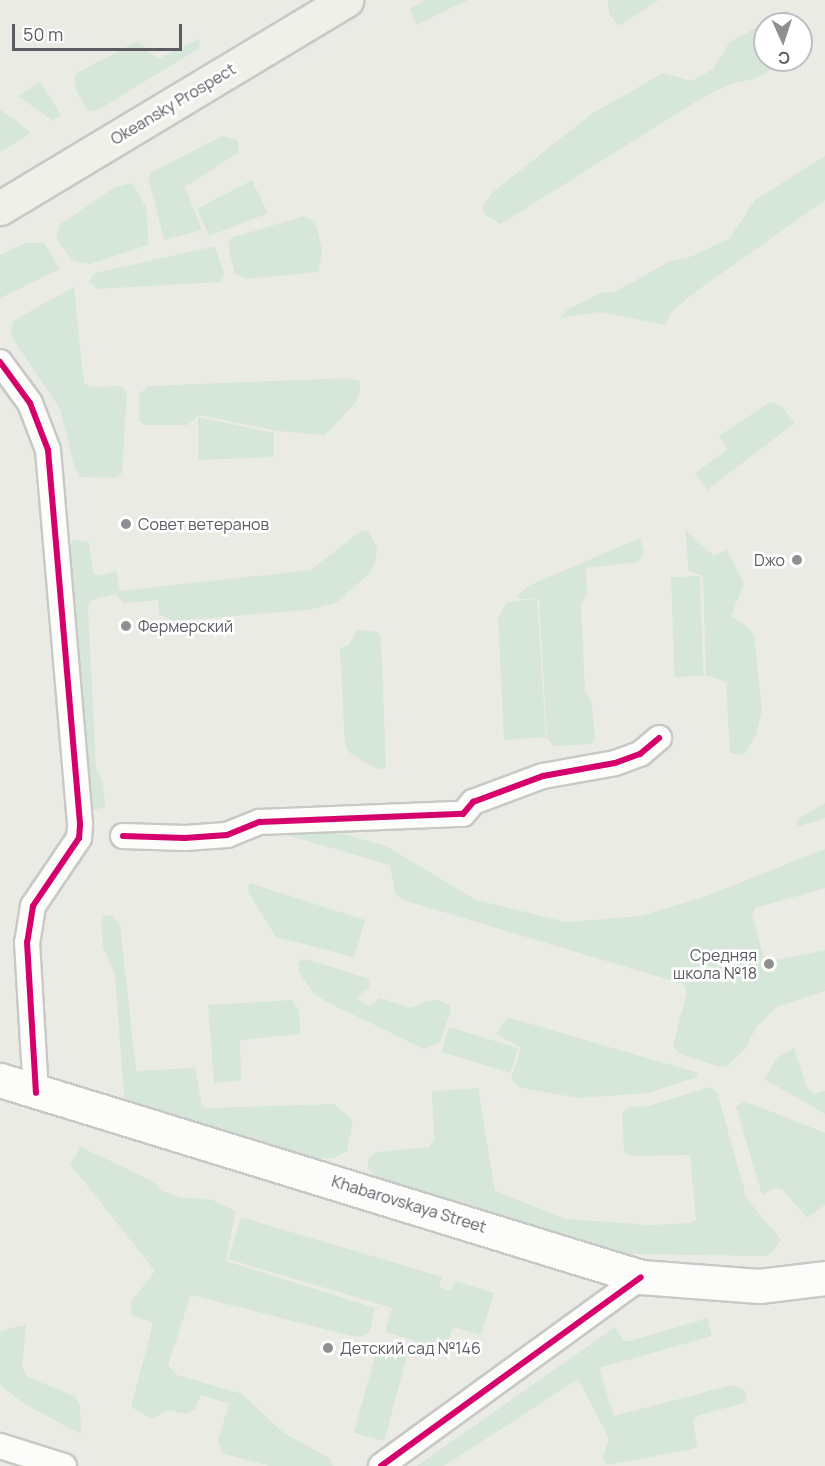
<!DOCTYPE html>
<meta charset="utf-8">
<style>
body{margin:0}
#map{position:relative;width:825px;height:1466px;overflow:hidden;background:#ebebe6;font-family:Manrope,sans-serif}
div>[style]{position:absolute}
.green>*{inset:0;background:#d6e6d9;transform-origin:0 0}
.roads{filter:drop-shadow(2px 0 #c8c8c6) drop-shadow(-2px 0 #c8c8c6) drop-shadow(0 2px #c8c8c6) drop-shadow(0 -2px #c8c8c6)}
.street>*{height:24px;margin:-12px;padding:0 12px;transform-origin:12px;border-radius:12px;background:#fcfcfb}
.secondary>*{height:33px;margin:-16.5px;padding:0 16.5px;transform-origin:16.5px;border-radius:16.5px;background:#fcfcfb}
.primary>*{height:33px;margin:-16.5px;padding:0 16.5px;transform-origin:16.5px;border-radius:16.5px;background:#eff1e9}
.cycleway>*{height:6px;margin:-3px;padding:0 3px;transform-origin:3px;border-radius:3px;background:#d6006c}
.dots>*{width:16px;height:16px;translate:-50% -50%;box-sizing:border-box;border:3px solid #fff;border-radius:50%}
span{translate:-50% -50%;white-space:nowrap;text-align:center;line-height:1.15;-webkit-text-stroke:5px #fff;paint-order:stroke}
.street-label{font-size:16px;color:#5c5d63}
.poi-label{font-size:16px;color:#5c5d63}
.left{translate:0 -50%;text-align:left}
.right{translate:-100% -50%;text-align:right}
.north{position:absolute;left:753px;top:12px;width:60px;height:60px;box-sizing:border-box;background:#fff;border:2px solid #bebec1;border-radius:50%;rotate:177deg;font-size:16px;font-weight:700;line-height:24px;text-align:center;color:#5c5d63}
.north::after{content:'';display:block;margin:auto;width:21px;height:27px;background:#8e8f91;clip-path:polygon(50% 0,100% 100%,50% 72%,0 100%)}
.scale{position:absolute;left:12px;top:24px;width:170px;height:27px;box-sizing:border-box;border:3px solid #5c5d63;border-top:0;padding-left:8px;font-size:18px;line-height:21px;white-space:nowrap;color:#5c5d63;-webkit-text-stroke:4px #fff;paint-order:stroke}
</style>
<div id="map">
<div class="green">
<div style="clip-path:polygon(425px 0,468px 0,416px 25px,410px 9px)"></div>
<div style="clip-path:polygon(608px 0,659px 0,618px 26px,609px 13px)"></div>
<div style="clip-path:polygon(787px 10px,798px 24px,765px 24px,765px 60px,786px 60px,757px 78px,730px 84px,702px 98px,501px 224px,484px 214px,483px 206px,494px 191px,593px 113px,663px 73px,692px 81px,713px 69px,729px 43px)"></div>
<div style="clip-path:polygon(199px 39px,200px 48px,98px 110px,90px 112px,85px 107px,75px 88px,75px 74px,138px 41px,158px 59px)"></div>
<div style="clip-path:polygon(40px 82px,61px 115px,53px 121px,18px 96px)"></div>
<div style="clip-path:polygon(0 109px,31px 133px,0 152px)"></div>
<div style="clip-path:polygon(222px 136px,237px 140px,239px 152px,185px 187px,202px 230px,164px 240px,148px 178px,152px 172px)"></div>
<div style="clip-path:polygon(825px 156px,825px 200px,698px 290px,672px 311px,665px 325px,599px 312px,560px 318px,568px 309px,601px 293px,617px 291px,670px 261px,690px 257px,729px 239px,755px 200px)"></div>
<div style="clip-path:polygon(252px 180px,268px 213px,209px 236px,197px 209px)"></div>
<div style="clip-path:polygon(132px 183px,147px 209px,148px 245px,90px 264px,74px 262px,56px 238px,59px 225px,115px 187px)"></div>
<div style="clip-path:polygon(304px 216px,315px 222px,318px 232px,322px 250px,319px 272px,246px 279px,235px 274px,228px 245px,231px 238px)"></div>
<div style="clip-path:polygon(25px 243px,44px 243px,60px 269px,0 298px,0 255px)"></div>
<div style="clip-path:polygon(215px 246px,224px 274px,221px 282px,97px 289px,89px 282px,95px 273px)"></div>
<div style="clip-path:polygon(74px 287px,84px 383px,92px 387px,122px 386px,127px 394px,122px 473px,116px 478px,81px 477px,74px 466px,60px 409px,10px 335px,13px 322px,23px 315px)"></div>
<div style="clip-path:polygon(346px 378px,359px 381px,360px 391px,356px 402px,325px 435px,277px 431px,199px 415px,187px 425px,145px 425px,139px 420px,139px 394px,148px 386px)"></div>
<div style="clip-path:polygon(770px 402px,780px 405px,795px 423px,707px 490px,695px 473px,728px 449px,719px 436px)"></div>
<div style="clip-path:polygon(198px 417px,274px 433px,274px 457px,198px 460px)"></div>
<div style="clip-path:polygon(362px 530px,370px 533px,377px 548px,376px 559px,371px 572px,336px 603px,307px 610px,173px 621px,159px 614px,158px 600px,124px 603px,115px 594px,91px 600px,88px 608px,96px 767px,103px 783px,105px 807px,90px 811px,67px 552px,73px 540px,89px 542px,93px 573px,98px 576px,116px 571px,120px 591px,311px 570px)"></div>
<div style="clip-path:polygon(685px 530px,714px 556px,727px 549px,744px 584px,731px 616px,751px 630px,754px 636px,762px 710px,756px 735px,746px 752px,739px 755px,730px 753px,726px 682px,706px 675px,703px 576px,689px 571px)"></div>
<div style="clip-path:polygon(640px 538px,644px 552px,638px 562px,586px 568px,587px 596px,581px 604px,585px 692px,591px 699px,595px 738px,591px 744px,553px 746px,547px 738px,539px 599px,518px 599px,518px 595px,530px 585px)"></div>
<div style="left:700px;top:576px;width:100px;height:29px;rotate:88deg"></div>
<div style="clip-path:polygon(537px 599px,546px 737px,504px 740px,498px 617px,507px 602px)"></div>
<div style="clip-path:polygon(357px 630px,378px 632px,381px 636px,386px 768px,377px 769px,351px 754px,345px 745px,340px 649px,349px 645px)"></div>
<div style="clip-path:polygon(825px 803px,825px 818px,797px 827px,798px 819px)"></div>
<div style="clip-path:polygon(326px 829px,386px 846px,476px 900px,566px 922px,640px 916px,704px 897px,825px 849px,825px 888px,755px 908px,752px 914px,763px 955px,770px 961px,825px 950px,825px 991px,776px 1007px,756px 1028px,745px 1049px,726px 1067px,717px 1066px,680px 1054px,673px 1046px,687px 992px,683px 984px,403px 900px,395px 893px,390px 865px,280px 833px)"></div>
<div style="clip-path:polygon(249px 883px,365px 920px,354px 957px,276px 937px,248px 892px)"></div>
<div style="clip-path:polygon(111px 915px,120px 924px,136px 1071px,195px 1068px,202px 1105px,206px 1108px,334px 1104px,353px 1121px,347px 1151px,334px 1158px,311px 1159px,135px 1113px,124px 1097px,115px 976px,103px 946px,101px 922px,104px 916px)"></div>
<div style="clip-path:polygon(305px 959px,370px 979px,369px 987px,356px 998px,370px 1007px,380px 998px,411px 1008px,426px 1001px,438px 1000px,449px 1005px,451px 1010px,440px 1042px,424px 1049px,325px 1001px,313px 993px,299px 972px,298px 962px)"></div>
<div style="clip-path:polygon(292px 1000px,299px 1011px,300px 1034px,240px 1040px,241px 1080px,214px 1083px,208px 1005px)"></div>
<div style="clip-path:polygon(507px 1017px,698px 1073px,697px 1077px,648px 1093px,577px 1098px,518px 1087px,511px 1079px,521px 1048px,496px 1034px)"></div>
<div style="left:449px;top:1027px;width:72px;height:26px;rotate:17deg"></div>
<div style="clip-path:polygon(794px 1048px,807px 1088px,815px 1094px,825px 1091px,825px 1114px,764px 1079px,778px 1057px)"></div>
<div style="clip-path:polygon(710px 1087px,717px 1092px,747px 1199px,781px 1240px,768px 1256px,624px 1254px,376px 1178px,368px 1168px,369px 1157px,376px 1152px,429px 1147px,434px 1140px,432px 1091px,478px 1088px,495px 1191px,566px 1219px,650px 1225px,691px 1223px,696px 1219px,690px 1155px,630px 1156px,624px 1151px,622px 1113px,630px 1107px,648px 1106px)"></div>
<div style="clip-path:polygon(744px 1101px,825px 1133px,825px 1205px,807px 1218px,782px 1189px,776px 1188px,762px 1195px,736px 1107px)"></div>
<div style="clip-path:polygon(81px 1147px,154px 1182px,162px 1191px,182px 1198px,210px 1199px,236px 1211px,226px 1261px,375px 1308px,370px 1331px,362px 1337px,352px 1336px,191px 1295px,168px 1365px,177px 1375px,242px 1394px,284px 1433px,331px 1459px,333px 1466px,269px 1466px,222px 1453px,218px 1440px,229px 1404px,201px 1395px,195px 1409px,186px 1414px,168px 1410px,152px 1419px,131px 1407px,153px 1323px,132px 1315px,130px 1303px,155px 1271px,70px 1164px)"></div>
<div style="clip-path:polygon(241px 1217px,442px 1277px,439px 1287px,452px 1291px,455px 1281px,494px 1293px,481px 1335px,453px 1327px,446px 1350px,385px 1332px,392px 1308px,228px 1259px)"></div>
<div style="clip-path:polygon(708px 1318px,712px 1336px,599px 1368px,614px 1416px,732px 1385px,745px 1390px,747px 1400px,743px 1403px,697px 1416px,693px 1421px,697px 1444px,694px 1449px,606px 1465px,603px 1458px,609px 1438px,578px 1379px,444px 1466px,417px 1466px,615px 1327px,624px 1341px,630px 1341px)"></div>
<div style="clip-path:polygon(26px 1325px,22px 1367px,27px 1377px,74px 1396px,80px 1405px,81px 1434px,26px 1405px,0 1385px,0 1331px)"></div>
<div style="left:378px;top:1344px;width:31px;height:92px;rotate:15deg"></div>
</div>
<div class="roads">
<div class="street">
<div style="left:0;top:362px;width:51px;rotate:53.8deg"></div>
<div style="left:30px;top:403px;width:50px;rotate:69deg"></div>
<div style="left:48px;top:450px;width:376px;rotate:85.1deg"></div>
<div style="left:80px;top:825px;width:13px;rotate:94deg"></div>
<div style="left:79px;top:838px;width:82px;rotate:124.1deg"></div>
<div style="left:33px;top:906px;width:36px;rotate:99deg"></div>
<div style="left:27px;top:942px;width:151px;rotate:86.6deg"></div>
<div style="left:123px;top:836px;width:62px;rotate:1.8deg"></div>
<div style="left:185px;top:838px;width:42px;rotate:-4.1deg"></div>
<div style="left:227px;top:835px;width:35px;rotate:-22deg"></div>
<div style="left:260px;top:822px;width:203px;rotate:-2.3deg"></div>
<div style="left:463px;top:814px;width:16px;rotate:-50deg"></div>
<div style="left:473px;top:802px;width:75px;rotate:-20.4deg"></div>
<div style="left:543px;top:776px;width:73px;rotate:-10.2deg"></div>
<div style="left:615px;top:763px;width:27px;rotate:-20deg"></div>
<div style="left:640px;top:754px;width:25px;rotate:-40deg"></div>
<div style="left:0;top:1446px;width:67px;rotate:17.4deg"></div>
<div style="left:381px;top:1466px;width:321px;rotate:-36deg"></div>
</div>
<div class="secondary">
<div style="left:0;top:1080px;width:671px;rotate:17.08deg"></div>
<div style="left:641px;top:1277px;width:118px;rotate:4.4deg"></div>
<div style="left:759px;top:1286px;width:66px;rotate:-6.9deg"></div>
</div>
<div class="primary">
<div style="left:0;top:208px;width:404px;rotate:-31deg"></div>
</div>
</div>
<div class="cycleway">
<div style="left:0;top:362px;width:51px;rotate:53.8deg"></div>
<div style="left:30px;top:403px;width:50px;rotate:69deg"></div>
<div style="left:48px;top:450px;width:376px;rotate:85.1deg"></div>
<div style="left:80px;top:825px;width:13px;rotate:94deg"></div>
<div style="left:79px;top:838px;width:82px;rotate:124.1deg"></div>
<div style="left:33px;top:906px;width:36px;rotate:99deg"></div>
<div style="left:27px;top:942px;width:151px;rotate:86.6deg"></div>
<div style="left:123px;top:836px;width:62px;rotate:1.8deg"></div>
<div style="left:185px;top:838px;width:42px;rotate:-4.1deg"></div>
<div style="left:227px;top:835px;width:35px;rotate:-22deg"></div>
<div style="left:260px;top:822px;width:203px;rotate:-2.3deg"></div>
<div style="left:463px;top:814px;width:16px;rotate:-50deg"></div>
<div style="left:473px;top:802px;width:75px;rotate:-20.4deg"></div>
<div style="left:543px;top:776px;width:73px;rotate:-10.2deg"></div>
<div style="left:615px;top:763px;width:27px;rotate:-20deg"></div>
<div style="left:640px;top:754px;width:25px;rotate:-40deg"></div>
<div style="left:381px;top:1466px;width:321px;rotate:-36deg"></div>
</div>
<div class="dots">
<div style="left:126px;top:524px;background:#8e8f91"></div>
<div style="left:797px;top:560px;background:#8e8f91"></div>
<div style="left:126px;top:626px;background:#8e8f91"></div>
<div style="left:769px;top:964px;background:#8e8f91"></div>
<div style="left:328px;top:1348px;background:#8e8f91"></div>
</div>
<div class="street-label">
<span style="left:173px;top:104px;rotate:-31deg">Okeansky Prospect</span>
<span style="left:409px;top:1204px;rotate:17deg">Khabarovskaya Street</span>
</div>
<div class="poi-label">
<span class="left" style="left:138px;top:524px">Совет ветеранов</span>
<span class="right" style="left:785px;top:560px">Dжо</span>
<span class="left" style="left:138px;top:626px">Фермерский</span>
<span class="right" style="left:757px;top:964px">Средняя<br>школа №18</span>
<span class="left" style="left:340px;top:1348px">Детский сад №146</span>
</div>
<div class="north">С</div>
<div class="scale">50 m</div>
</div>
